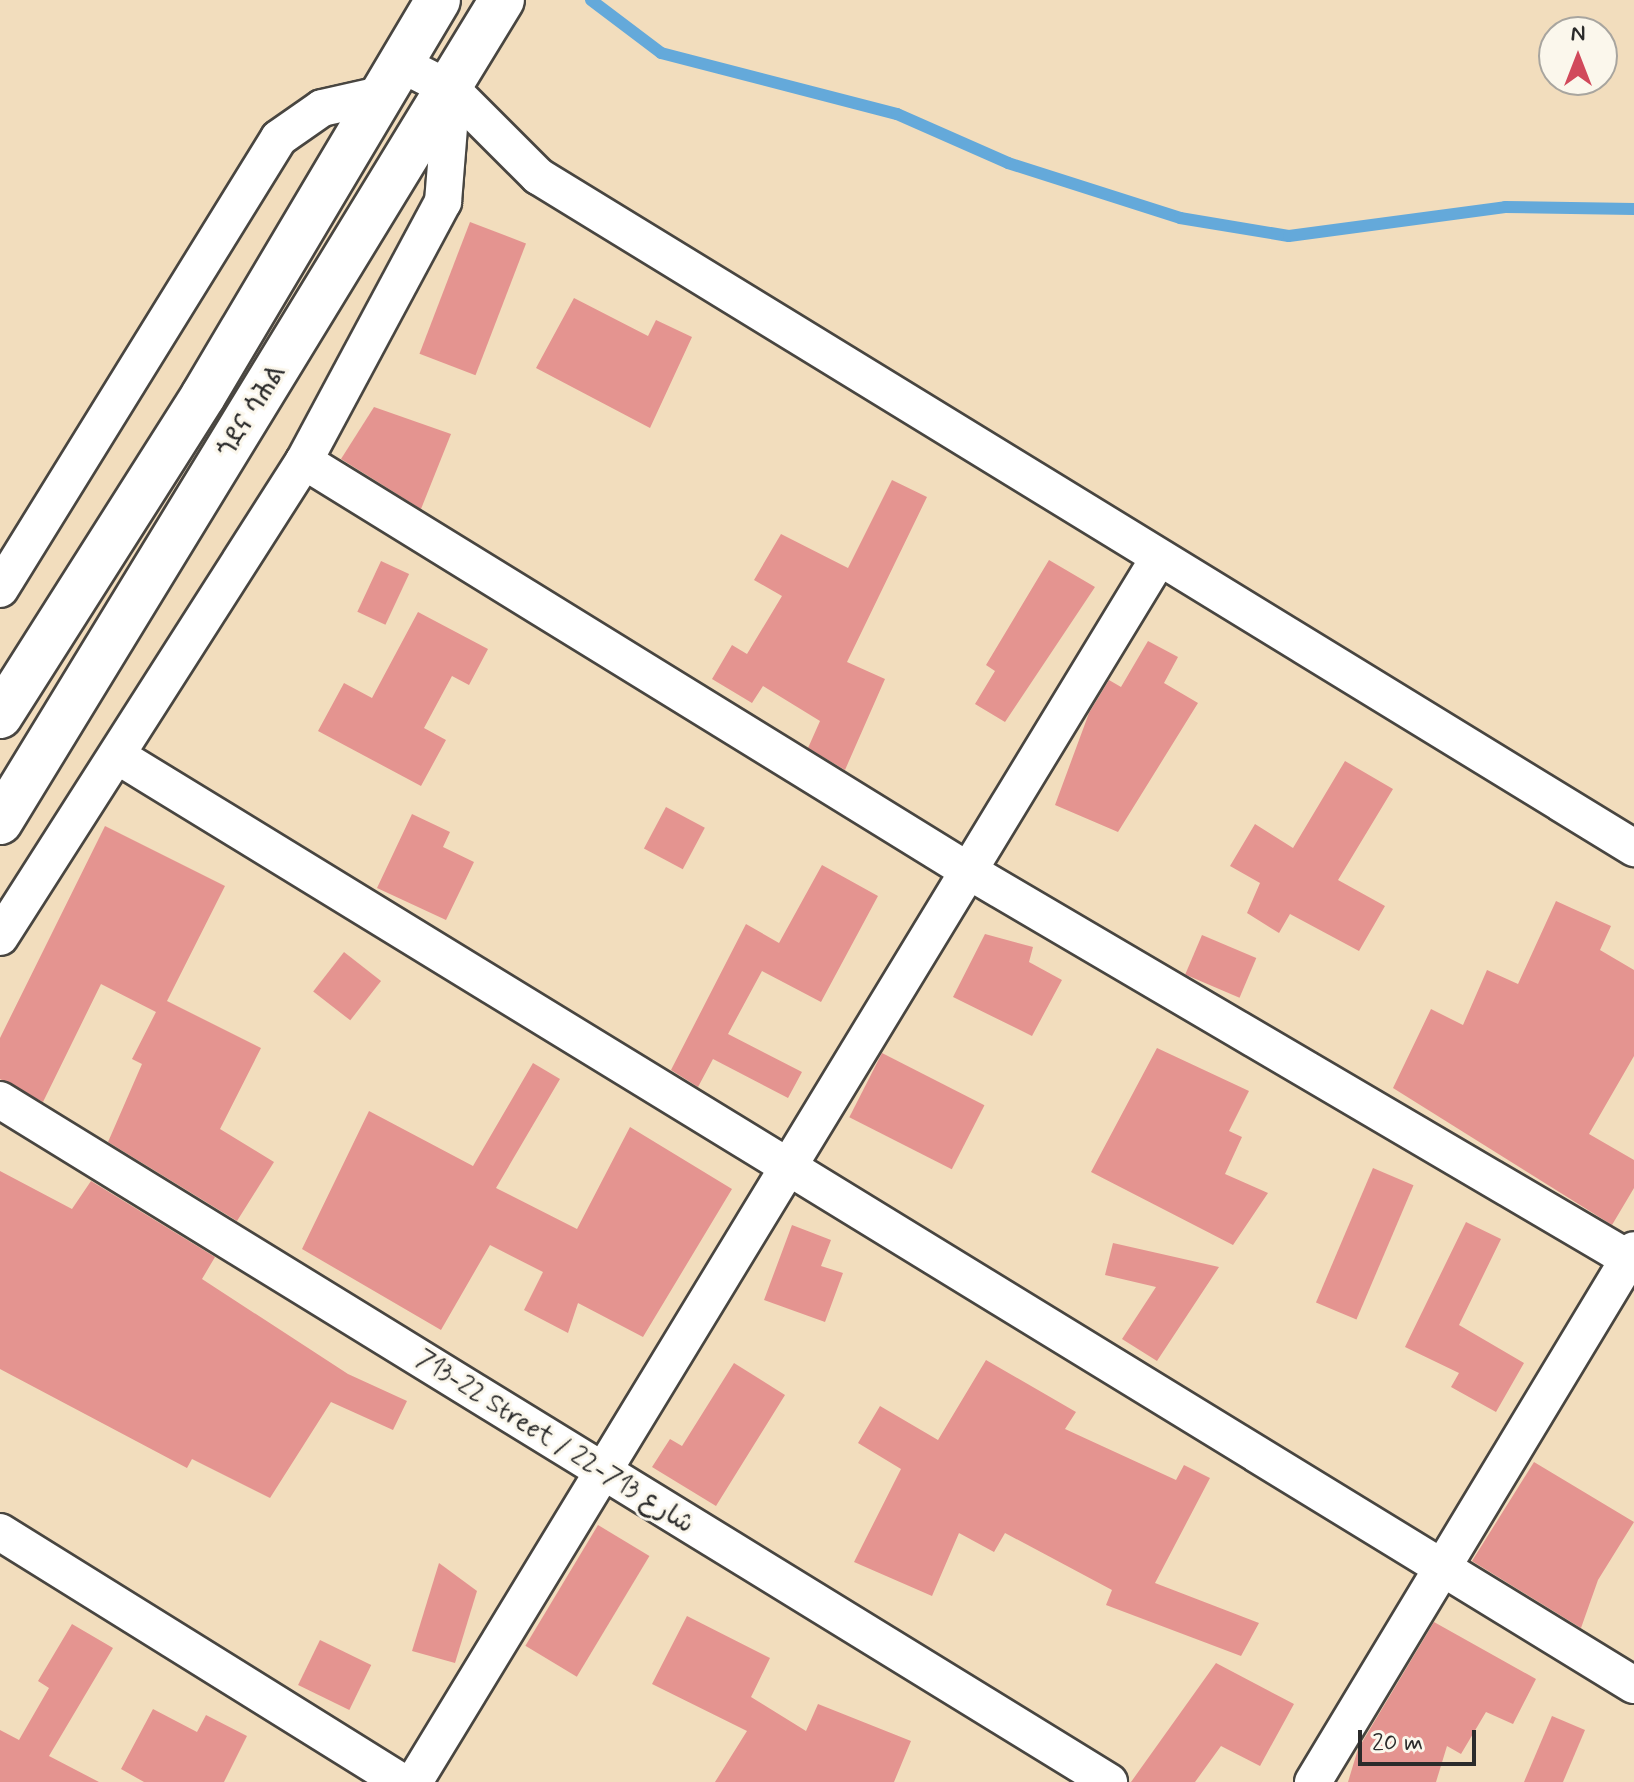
<!DOCTYPE html>
<meta charset="utf-8">
<style>
body{margin:0}
#map{position:relative;width:1634px;height:1782px;overflow:hidden;background:#f2ddbd;font-family:Mynerve,"Playpen Sans Arabic","Noto Sans Ethiopic",sans-serif}
div>[style]{position:absolute}
.stream>*{height:12px;margin:-6px;padding:0 6px;transform-origin:6px;border-radius:6px;background:#64a9da}
.building>*{inset:0;background:#e49490;transform-origin:0 0}
.roads{filter:drop-shadow(2px 0 #494641) drop-shadow(-2px 0 #494641) drop-shadow(0 2px #494641) drop-shadow(0 -2px #494641)}
.street>*{height:36px;margin:-18px;padding:0 18px;transform-origin:18px;border-radius:18px;background:#fff}
.highway>*{height:44px;margin:-22px;padding:0 22px;transform-origin:22px;border-radius:22px;background:#fff}
span{translate:-50% -50%;white-space:nowrap;text-align:center;line-height:1.15;-webkit-text-stroke:6px #fbf7ec;paint-order:stroke}
.street-label{font-size:26px;color:#2b2b2b}
.north{position:absolute;left:1538px;top:16px;width:80px;height:80px;box-sizing:border-box;background:#fbf7ec;border:2px solid #a8a59f;border-radius:50%;rotate:0deg;font-size:22px;font-weight:700;line-height:32px;text-align:center;color:#2b2b2b}
.north::after{content:'';display:block;margin:auto;width:28px;height:36px;background:#d1495b;clip-path:polygon(50% 0,100% 100%,50% 72%,0 100%)}
.scale{position:absolute;left:1358px;top:1730px;width:118px;height:36px;box-sizing:border-box;border:4px solid #2b2b2b;border-top:0;padding-left:10px;font-size:24px;line-height:28px;white-space:nowrap;color:#2b2b2b;-webkit-text-stroke:6px #fbf7ec;paint-order:stroke}
</style>
<div id="map">
<div class="stream">
<div style="left:591px;top:0;width:88px;rotate:37.1deg"></div>
<div style="left:661px;top:53px;width:244px;rotate:14.5deg"></div>
<div style="left:897px;top:114px;width:121px;rotate:23.8deg"></div>
<div style="left:1008px;top:163px;width:181px;rotate:17.7deg"></div>
<div style="left:1180px;top:218px;width:110px;rotate:9.4deg"></div>
<div style="left:1289px;top:236px;width:218px;rotate:-7.6deg"></div>
<div style="left:1505px;top:207px;width:129px;rotate:0.9deg"></div>
</div>
<div class="building">
<div style="left:470px;top:222px;width:60px;height:141px;rotate:21deg"></div>
<div style="clip-path:polygon(574px 298px,648px 336px,656px 320px,692px 337px,650px 428px,536px 368px)"></div>
<div style="clip-path:polygon(374px 407px,451px 434px,421px 509px,341px 459px)"></div>
<div style="clip-path:polygon(892px 480px,927px 497px,847px 662px,885px 679px,845px 770px,808px 748px,820px 721px,763px 686px,752px 703px,712px 679px,732px 645px,747px 654px,782px 596px,754px 580px,781px 534px,848px 568px)"></div>
<div style="clip-path:polygon(1049px 560px,1095px 587px,1005px 722px,975px 704px,995px 671px,986px 665px)"></div>
<div style="left:381px;top:561px;width:31px;height:56px;rotate:25deg"></div>
<div style="clip-path:polygon(418px 612px,488px 649px,469px 685px,452px 676px,424px 728px,446px 740px,421px 786px,318px 731px,344px 683px,372px 698px)"></div>
<div style="clip-path:polygon(1148px 641px,1178px 657px,1164px 683px,1198px 703px,1118px 832px,1055px 805px,1089px 713px,1109px 680px,1121px 687px)"></div>
<div style="clip-path:polygon(1345px 761px,1393px 789px,1338px 880px,1385px 906px,1359px 951px,1290px 914px,1279px 933px,1247px 913px,1260px 883px,1230px 866px,1255px 824px,1293px 848px)"></div>
<div style="left:666px;top:807px;width:44px;height:47px;rotate:28deg"></div>
<div style="clip-path:polygon(412px 814px,450px 832px,443px 847px,474px 862px,446px 920px,377px 888px)"></div>
<div style="clip-path:polygon(105px 826px,225px 886px,167px 1001px,261px 1048px,220px 1129px,274px 1162px,237px 1221px,108px 1142px,142px 1064px,132px 1059px,156px 1012px,101px 984px,43px 1102px,0 1079px,0 1038px)"></div>
<div style="clip-path:polygon(822px 865px,878px 896px,821px 1002px,762px 971px,728px 1034px,802px 1072px,788px 1098px,713px 1059px,698px 1087px,671px 1070px,746px 924px,779px 943px)"></div>
<div style="clip-path:polygon(1556px 901px,1611px 926px,1600px 950px,1634px 970px,1634px 1056px,1589px 1134px,1634px 1160px,1634px 1188px,1612px 1225px,1393px 1088px,1431px 1009px,1463px 1025px,1487px 970px,1518px 984px)"></div>
<div style="clip-path:polygon(985px 934px,1033px 947px,1029px 962px,1062px 980px,1032px 1036px,953px 997px)"></div>
<div style="left:1202px;top:935px;width:59px;height:43px;rotate:23deg"></div>
<div style="left:344px;top:952px;width:47px;height:50px;rotate:38deg"></div>
<div style="clip-path:polygon(1157px 1048px,1249px 1091px,1229px 1131px,1242px 1137px,1225px 1174px,1268px 1193px,1233px 1245px,1091px 1172px)"></div>
<div style="left:882px;top:1053px;width:115px;height:72px;rotate:27deg"></div>
<div style="clip-path:polygon(533px 1063px,560px 1079px,496px 1188px,577px 1229px,630px 1127px,732px 1189px,643px 1337px,578px 1303px,568px 1333px,524px 1310px,543px 1272px,490px 1245px,441px 1330px,302px 1249px,369px 1111px,473px 1166px)"></div>
<div style="left:1373px;top:1168px;width:44px;height:146px;rotate:23deg"></div>
<div style="clip-path:polygon(0 1171px,72px 1209px,91px 1181px,215px 1257px,202px 1279px,348px 1374px,407px 1401px,393px 1430px,331px 1402px,270px 1498px,192px 1459px,187px 1468px,0 1369px)"></div>
<div style="clip-path:polygon(1466px 1222px,1501px 1239px,1459px 1325px,1524px 1363px,1496px 1412px,1451px 1387px,1459px 1373px,1405px 1347px)"></div>
<div style="clip-path:polygon(792px 1225px,831px 1240px,821px 1266px,843px 1273px,825px 1322px,764px 1300px)"></div>
<div style="clip-path:polygon(1113px 1243px,1219px 1267px,1157px 1361px,1122px 1339px,1156px 1287px,1105px 1275px)"></div>
<div style="clip-path:polygon(986px 1360px,1076px 1412px,1065px 1429px,1176px 1480px,1184px 1465px,1210px 1478px,1155px 1583px,1259px 1623px,1241px 1656px,1106px 1605px,1112px 1590px,1005px 1533px,994px 1552px,959px 1533px,932px 1596px,854px 1562px,901px 1469px,858px 1443px,880px 1406px,938px 1440px)"></div>
<div style="clip-path:polygon(734px 1363px,785px 1395px,716px 1506px,652px 1467px,670px 1439px,682px 1446px)"></div>
<div style="clip-path:polygon(1534px 1462px,1634px 1522px,1598px 1580px,1581px 1628px,1472px 1561px)"></div>
<div style="left:598px;top:1525px;width:60px;height:141px;rotate:31deg"></div>
<div style="clip-path:polygon(439px 1563px,477px 1591px,455px 1663px,412px 1651px)"></div>
<div style="clip-path:polygon(687px 1616px,770px 1658px,751px 1697px,806px 1731px,818px 1704px,911px 1741px,894px 1782px,715px 1782px,747px 1731px,652px 1684px)"></div>
<div style="clip-path:polygon(1434px 1622px,1536px 1679px,1513px 1724px,1486px 1712px,1461px 1754px,1447px 1746px,1436px 1782px,1348px 1782px,1358px 1749px)"></div>
<div style="clip-path:polygon(72px 1624px,113px 1648px,49px 1756px,99px 1782px,0 1782px,0 1730px,19px 1740px,49px 1688px,38px 1681px)"></div>
<div style="left:320px;top:1640px;width:57px;height:50px;rotate:26deg"></div>
<div style="clip-path:polygon(1216px 1663px,1294px 1704px,1260px 1766px,1221px 1746px,1195px 1782px,1131px 1782px)"></div>
<div style="clip-path:polygon(153px 1709px,197px 1732px,206px 1715px,247px 1736px,224px 1782px,144px 1782px,121px 1769px)"></div>
<div style="clip-path:polygon(1552px 1716px,1585px 1730px,1563px 1782px,1524px 1782px)"></div>
</div>
<div class="roads">
<div class="street">
<div style="left:399px;top:63px;width:59px;rotate:27deg"></div>
<div style="left:452px;top:90px;width:122px;rotate:45deg"></div>
<div style="left:538px;top:176px;width:1286px;rotate:31.51deg"></div>
<div style="left:304px;top:461px;width:779px;rotate:31.67deg"></div>
<div style="left:967px;top:870px;width:774px;rotate:30.44deg"></div>
<div style="left:0;top:589px;width:530px;rotate:-58.26deg"></div>
<div style="left:279px;top:138px;width:52px;rotate:-34.9deg"></div>
<div style="left:322px;top:108px;width:59px;rotate:-12.6deg"></div>
<div style="left:121px;top:758px;width:1774px;rotate:31.5deg"></div>
<div style="left:0;top:937px;width:565px;rotate:-57.44deg"></div>
<div style="left:304px;top:461px;width:294px;rotate:-61.8deg"></div>
<div style="left:443px;top:202px;width:112px;rotate:-85.4deg"></div>
<div style="left:0;top:1100px;width:1302px;rotate:31.59deg"></div>
<div style="left:0;top:1532px;width:473px;rotate:31.9deg"></div>
<div style="left:414px;top:1782px;width:1429px;rotate:-58.68deg"></div>
<div style="left:1313px;top:1782px;width:621px;rotate:-58.89deg"></div>
</div>
<div class="highway">
<div style="left:0;top:716px;width:379px;rotate:-57.6deg"></div>
<div style="left:203px;top:396px;width:460px;rotate:-59.3deg"></div>
<div style="left:0;top:822px;width:963px;rotate:-58.59deg"></div>
</div>
</div>
<div class="street-label">
<span style="left:253px;top:412px;rotate:-58deg">ጎደና ሳሕል</span>
<span style="left:554px;top:1443px;rotate:32deg">713-22 Street / شارع 713-22</span>
</div>
<div class="north">N</div>
<div class="scale">20 m</div>
</div>
